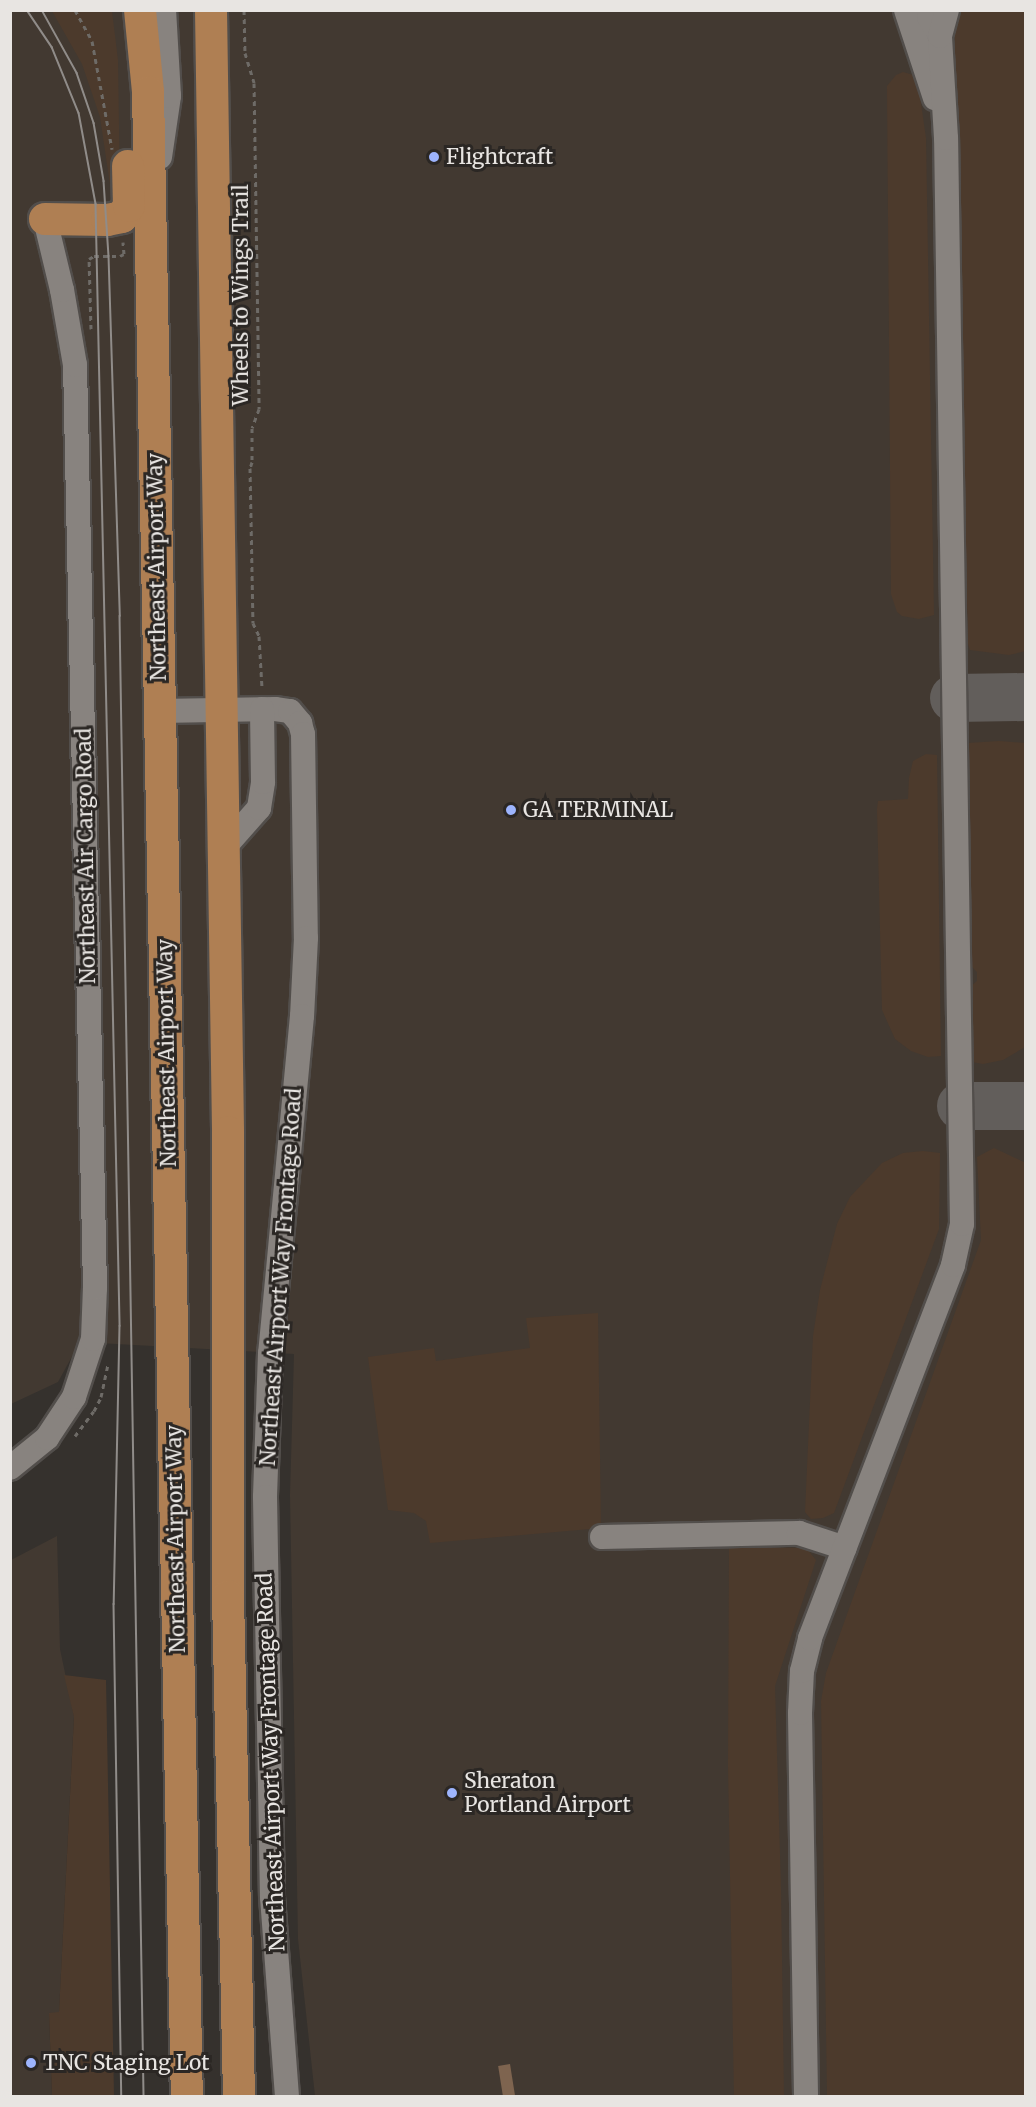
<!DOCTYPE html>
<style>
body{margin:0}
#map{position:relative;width:1036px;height:2107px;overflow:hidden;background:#35312d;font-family:Merriweather,serif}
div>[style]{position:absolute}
.built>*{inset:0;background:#423931}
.green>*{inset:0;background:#4c3a2c}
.water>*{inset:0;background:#7e644f;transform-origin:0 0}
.taxiway>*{height:48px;margin:-24px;padding:0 24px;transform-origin:24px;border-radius:24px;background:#625e5b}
.path>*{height:3px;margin-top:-1.5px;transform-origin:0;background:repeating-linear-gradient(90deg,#6e6b67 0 4.5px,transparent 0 9px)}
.roads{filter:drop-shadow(2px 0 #524e4b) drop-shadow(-2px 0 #524e4b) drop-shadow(0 2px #524e4b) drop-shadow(0 -2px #524e4b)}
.minor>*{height:24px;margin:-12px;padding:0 12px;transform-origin:12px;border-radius:12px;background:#88837f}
.major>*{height:32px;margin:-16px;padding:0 16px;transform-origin:16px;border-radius:16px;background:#af7f53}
.tram>*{height:1.5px;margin:-0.75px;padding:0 0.75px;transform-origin:0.75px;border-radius:0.75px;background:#908c89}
.dots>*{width:16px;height:16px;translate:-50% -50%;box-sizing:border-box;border:3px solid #2b2724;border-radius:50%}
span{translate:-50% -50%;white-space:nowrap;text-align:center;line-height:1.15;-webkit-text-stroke:6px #2b2724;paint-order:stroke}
.poi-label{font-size:21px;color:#e8e5e2}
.left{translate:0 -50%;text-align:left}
.street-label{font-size:21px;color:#e8e5e2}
.frame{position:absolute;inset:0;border:12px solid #e8e5e2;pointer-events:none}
</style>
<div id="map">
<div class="built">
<div style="clip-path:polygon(11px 11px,1025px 11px,1025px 2096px,315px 2096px,298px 1939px,290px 1495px,294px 1354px,80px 1342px,58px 1382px,11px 1404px)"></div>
<div style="clip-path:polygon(57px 1536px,60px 1649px,74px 1716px,59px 2013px,49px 2013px,52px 2096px,11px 2096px,11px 1560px)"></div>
</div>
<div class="green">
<div style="clip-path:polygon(52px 11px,112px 11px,118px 60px,120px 193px,113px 205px,100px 117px,82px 64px)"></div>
<div style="clip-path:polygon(954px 11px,1025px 11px,1026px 651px,1009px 655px,970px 650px,968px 644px)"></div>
<div style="clip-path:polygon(903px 72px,917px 76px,926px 138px,934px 615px,919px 619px,902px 616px,897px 612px,891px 594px,887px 86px,896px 75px)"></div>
<div style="clip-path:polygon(999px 741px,1025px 743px,1025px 1047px,1003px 1060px,983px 1064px,972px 1062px,971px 986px,977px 981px,977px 972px,971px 966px,968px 743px)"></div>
<div style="clip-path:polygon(926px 754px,937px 755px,941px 1056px,928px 1057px,911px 1051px,895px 1039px,882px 1010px,877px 809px,878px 801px,908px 799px,909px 778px,913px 761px)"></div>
<div style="clip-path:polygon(994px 1148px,1026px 1163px,1025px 2096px,827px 2096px,821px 1701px,826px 1673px,981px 1240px,977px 1157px)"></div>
<div style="clip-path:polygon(923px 1151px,940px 1153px,939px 1229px,834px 1513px,823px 1518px,811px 1519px,805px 1512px,813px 1336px,820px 1290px,837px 1224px,850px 1197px,882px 1163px,903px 1153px)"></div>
<div style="clip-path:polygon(598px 1313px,601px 1528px,430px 1543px,426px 1521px,414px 1513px,388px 1510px,368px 1357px,434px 1348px,436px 1361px,530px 1348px,526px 1318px)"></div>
<div style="clip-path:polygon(729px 1547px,801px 1548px,808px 1550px,816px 1560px,775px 1686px,781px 1888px,784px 2096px,734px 2096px,728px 1765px)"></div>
<div style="clip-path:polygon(64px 1675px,106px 1680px,114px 2096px,52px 2096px,49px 2013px,59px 2012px,74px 1717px)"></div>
</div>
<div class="water">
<div style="left:510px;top:2064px;width:32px;height:12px;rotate:81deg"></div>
</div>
<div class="taxiway">
<div style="left:954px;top:698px;width:72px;rotate:-0.8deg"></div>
<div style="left:961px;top:1106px;width:65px"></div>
</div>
<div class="path">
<div style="left:75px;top:10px;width:35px;rotate:61deg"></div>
<div style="left:92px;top:41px;width:110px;rotate:79.5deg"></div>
<div style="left:244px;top:10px;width:43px;rotate:88.7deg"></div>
<div style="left:245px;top:53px;width:31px;rotate:73deg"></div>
<div style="left:254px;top:83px;width:326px;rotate:89.1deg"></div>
<div style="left:259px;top:409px;width:20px;rotate:110deg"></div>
<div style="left:252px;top:428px;width:34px;rotate:90deg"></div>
<div style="left:252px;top:462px;width:6px;rotate:108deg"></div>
<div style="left:250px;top:468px;width:155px;rotate:88.9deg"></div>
<div style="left:253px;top:623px;width:14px;rotate:65deg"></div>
<div style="left:259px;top:636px;width:52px;rotate:86.7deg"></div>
<div style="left:91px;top:329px;width:70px;rotate:-91.6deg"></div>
<div style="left:89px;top:259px;width:6px;rotate:-31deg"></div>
<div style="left:94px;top:256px;width:26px"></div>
<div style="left:120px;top:256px;width:4px;rotate:-27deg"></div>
<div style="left:124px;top:254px;width:12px;rotate:-95deg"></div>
<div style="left:75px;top:1436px;width:31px;rotate:-53deg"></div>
<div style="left:94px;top:1411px;width:16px;rotate:-63deg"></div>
<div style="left:101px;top:1397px;width:34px;rotate:-78deg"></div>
</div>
<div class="roads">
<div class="minor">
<div style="left:906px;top:10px;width:93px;rotate:71.8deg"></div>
<div style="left:929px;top:10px;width:7px;rotate:90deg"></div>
<div style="left:929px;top:17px;width:22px;rotate:60deg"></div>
<div style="left:160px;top:157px;width:62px;rotate:-81.6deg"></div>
<div style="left:169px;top:96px;width:86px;rotate:-93.3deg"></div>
<div style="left:159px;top:711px;width:116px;rotate:-1deg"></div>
<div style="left:275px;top:709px;width:15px;rotate:8deg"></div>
<div style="left:290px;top:711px;width:16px;rotate:50deg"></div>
<div style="left:300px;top:723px;width:11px;rotate:75deg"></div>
<div style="left:303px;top:734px;width:204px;rotate:89.2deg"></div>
<div style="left:306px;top:938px;width:78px;rotate:92.9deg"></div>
<div style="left:302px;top:1016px;width:339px;rotate:95.4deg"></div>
<div style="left:270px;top:1353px;width:144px;rotate:92deg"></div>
<div style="left:265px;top:1497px;width:400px;rotate:89deg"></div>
<div style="left:272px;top:1897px;width:200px;rotate:85.7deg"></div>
<div style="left:222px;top:850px;width:56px;rotate:-48.6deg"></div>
<div style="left:259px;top:808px;width:26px;rotate:-81deg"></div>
<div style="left:263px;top:782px;width:73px;rotate:-90.8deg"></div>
<div style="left:10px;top:1468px;width:48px;rotate:-39deg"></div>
<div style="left:47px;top:1438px;width:49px;rotate:-56.6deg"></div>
<div style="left:74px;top:1397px;width:61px;rotate:-71.9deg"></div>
<div style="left:93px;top:1339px;width:51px;rotate:-87.8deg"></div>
<div style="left:95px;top:1288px;width:923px;rotate:-91.24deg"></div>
<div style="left:75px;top:365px;width:76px;rotate:-99.8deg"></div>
<div style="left:62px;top:290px;width:73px;rotate:-103.5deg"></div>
<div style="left:602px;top:1537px;width:197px;rotate:-1.2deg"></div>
<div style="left:799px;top:1533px;width:48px;rotate:18.1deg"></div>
<div style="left:806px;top:2096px;width:383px;rotate:-90.9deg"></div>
<div style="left:800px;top:1713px;width:42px;rotate:-87.3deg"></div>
<div style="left:802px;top:1671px;width:34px;rotate:-76deg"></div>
<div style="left:810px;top:1638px;width:399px;rotate:-69deg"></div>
<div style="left:953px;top:1265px;width:42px;rotate:-77.6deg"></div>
<div style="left:962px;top:1224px;width:1086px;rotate:-90.84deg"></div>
<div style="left:946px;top:138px;width:102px;rotate:-93.4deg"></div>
<div style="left:940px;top:36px;width:27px;rotate:-75deg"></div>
</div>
<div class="major">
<div style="left:140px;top:10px;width:82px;rotate:84.4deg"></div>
<div style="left:148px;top:92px;width:2004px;rotate:88.89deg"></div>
<div style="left:211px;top:10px;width:1122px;rotate:89.13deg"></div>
<div style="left:228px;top:1132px;width:464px;rotate:90deg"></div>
<div style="left:228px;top:1596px;width:500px;rotate:88.74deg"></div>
<div style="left:45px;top:219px;width:62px;rotate:0.9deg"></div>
<div style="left:107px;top:220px;width:15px;rotate:-11deg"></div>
<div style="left:122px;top:217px;width:13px;rotate:-58deg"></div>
<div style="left:129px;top:206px;width:40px;rotate:-91.4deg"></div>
</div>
</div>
<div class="tram">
<div style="left:27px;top:10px;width:45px;rotate:56deg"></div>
<div style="left:52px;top:47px;width:71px;rotate:67.8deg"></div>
<div style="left:79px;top:113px;width:93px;rotate:79.4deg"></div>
<div style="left:96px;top:204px;width:1122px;rotate:88.77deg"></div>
<div style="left:120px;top:1326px;width:278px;rotate:91.2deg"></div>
<div style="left:114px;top:1604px;width:492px;rotate:89.1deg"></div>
<div style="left:42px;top:10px;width:72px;rotate:60.9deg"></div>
<div style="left:77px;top:73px;width:53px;rotate:71.2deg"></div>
<div style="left:94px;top:123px;width:59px;rotate:80.2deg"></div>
<div style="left:104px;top:181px;width:75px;rotate:86.2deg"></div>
<div style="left:109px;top:256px;width:360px;rotate:88.2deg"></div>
<div style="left:120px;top:616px;width:1480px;rotate:89.07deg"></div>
</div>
<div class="dots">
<div style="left:434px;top:157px;background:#9db4fd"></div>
<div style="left:511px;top:810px;background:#9db4fd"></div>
<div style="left:452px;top:1793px;background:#9db4fd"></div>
<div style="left:31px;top:2063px;background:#9db4fd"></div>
</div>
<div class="poi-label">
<span class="left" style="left:446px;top:157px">Flightcraft</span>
<span class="left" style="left:523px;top:810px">GA TERMINAL</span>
<span class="left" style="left:464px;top:1793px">Sheraton<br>Portland Airport</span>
<span class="left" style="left:43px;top:2063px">TNC Staging Lot</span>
</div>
<div class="street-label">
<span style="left:241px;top:295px;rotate:-90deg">Wheels to Wings Trail</span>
<span style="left:157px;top:567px;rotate:-91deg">Northeast Airport Way</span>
<span style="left:86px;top:856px;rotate:-91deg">Northeast Air Cargo Road</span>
<span style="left:167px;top:1053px;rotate:-91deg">Northeast Airport Way</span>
<span style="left:281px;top:1277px;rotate:-86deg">Northeast Airport Way Frontage Road</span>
<span style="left:176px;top:1539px;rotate:-91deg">Northeast Airport Way</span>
<span style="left:271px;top:1762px;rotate:-92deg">Northeast Airport Way Frontage Road</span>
</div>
<div class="frame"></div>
</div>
